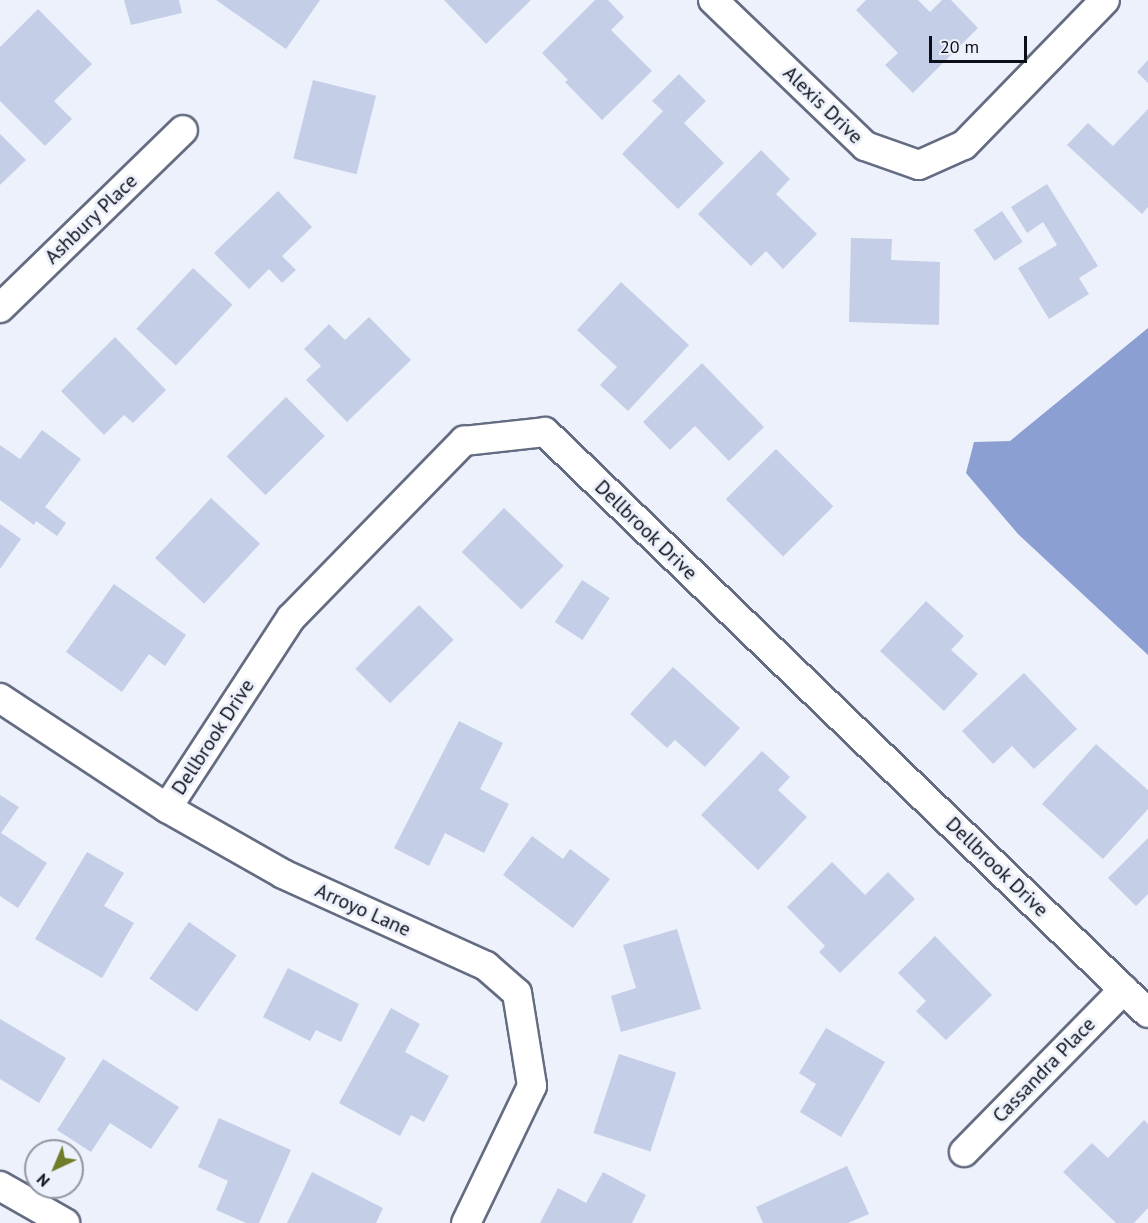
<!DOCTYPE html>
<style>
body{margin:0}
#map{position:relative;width:1148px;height:1223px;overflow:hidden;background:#edf1fb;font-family:"PT Sans",sans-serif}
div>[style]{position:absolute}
.water>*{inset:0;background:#8c9fd3}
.building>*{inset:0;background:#c5cee7;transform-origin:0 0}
.roads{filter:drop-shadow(2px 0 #646c82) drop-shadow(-2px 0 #646c82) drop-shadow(0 2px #646c82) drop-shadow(0 -2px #646c82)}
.minor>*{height:28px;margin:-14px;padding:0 14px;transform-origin:14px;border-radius:14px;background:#fff}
span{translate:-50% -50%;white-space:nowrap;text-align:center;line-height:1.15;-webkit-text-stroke:6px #edf1fb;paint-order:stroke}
.street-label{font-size:20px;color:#0c0f17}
.north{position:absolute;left:24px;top:1139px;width:60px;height:60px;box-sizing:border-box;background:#edf1fb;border:2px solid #9397a0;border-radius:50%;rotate:224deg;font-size:16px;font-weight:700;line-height:24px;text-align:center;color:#0c0f17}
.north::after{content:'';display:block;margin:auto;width:21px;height:27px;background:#6f7c2a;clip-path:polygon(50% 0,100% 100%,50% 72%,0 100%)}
.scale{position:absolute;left:929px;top:36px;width:98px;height:27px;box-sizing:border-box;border:3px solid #0c0f17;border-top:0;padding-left:8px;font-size:18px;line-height:21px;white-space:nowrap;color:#0c0f17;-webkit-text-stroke:4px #edf1fb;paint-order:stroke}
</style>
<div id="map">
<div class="water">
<div style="clip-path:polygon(1148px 328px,1148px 655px,1018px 534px,966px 473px,974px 442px,1010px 441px)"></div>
</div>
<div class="building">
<div style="clip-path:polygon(124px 0,179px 0,182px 13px,131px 25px)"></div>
<div style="clip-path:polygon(216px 0,320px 0,286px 49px)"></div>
<div style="clip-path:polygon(444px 0,531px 0,486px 44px)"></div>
<div style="clip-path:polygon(595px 0,608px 0,624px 17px,611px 30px,652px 71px,602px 120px,565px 82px,568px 80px,542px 53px)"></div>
<div style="clip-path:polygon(866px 0,918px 0,930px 12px,942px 0,951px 0,978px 28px,913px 93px,885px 65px,898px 53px,856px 10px)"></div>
<div style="clip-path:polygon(38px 9px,92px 64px,54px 101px,72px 119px,45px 146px,0 101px,0 47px)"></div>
<div style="clip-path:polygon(1148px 60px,1148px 83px,1137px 72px)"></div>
<div style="clip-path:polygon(679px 74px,706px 101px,684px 123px,724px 163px,678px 209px,622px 154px,663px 111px,652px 101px)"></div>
<div style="left:313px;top:80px;width:65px;height:81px;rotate:14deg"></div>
<div style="clip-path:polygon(1148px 109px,1148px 207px,1142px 214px,1067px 145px,1088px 123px,1113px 146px)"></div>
<div style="clip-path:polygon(0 134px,26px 160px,0 185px)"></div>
<div style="clip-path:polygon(761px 150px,790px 179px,776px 194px,817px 234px,783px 269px,766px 251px,751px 266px,698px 214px)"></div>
<div style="clip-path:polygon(1047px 184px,1098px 266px,1079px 278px,1089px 294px,1049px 319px,1018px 268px,1057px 245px,1043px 222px,1027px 233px,1011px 207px)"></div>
<div style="clip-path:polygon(278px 191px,312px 227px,282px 256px,296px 270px,282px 283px,269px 269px,249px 289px,214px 253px)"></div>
<div style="left:1002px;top:211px;width:37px;height:34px;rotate:56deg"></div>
<div style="clip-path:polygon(851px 238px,892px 239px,891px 260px,940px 262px,939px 325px,849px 322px)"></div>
<div style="left:193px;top:268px;width:54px;height:83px;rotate:43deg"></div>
<div style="clip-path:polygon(621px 282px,689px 345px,628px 411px,600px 385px,617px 367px,577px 330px)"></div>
<div style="clip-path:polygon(369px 317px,411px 360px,347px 422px,306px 380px,321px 366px,304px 349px,329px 324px,345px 340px)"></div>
<div style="clip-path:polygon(115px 337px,166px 390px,133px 423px,124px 415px,104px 435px,61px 391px)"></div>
<div style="clip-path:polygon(702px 363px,764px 427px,729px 461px,695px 426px,670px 450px,643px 422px)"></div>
<div style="left:286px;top:397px;width:55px;height:84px;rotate:45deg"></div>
<div style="clip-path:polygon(42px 430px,81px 459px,45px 507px,66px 523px,57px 536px,36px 521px,34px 525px,0 500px,0 445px,20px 459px)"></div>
<div style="left:776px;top:449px;width:81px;height:71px;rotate:45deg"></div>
<div style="left:211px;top:498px;width:67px;height:82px;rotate:43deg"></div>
<div style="left:504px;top:508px;width:83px;height:61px;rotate:44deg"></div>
<div style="clip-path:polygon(0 524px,21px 539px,0 569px)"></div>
<div style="left:582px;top:580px;width:33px;height:50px;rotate:33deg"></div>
<div style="clip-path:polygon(114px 584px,186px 635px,165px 666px,149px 654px,122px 692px,66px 652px)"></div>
<div style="clip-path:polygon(926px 601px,964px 636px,951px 650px,978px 674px,944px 711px,880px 651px)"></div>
<div style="left:419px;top:605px;width:49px;height:90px;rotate:45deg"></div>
<div style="clip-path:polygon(673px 667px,740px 728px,705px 767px,675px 740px,667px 748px,630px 714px)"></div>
<div style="clip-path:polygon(1024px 673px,1077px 729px,1034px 769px,1012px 746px,993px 764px,962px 731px)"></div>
<div style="clip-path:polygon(459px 721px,503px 743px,480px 789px,509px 804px,484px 853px,445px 833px,429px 866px,394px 848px)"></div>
<div style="clip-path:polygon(1096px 744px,1148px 790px,1148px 809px,1103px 859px,1042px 804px)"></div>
<div style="clip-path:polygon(762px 751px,790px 777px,778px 790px,807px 817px,758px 870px,701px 815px)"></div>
<div style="clip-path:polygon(0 795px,19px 807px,1px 833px,47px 863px,18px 908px,0 896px)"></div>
<div style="clip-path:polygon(532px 836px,563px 859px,570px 849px,610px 879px,573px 928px,503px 875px)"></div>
<div style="clip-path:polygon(1148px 838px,1148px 894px,1136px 906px,1108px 878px)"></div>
<div style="clip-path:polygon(87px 852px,124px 873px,104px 906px,134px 923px,102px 978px,35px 939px)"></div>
<div style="clip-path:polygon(832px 862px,865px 895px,888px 872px,915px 899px,840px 973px,819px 952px,825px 946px,787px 907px)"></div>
<div style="left:189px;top:922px;width:58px;height:69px;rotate:35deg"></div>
<div style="clip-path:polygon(677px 929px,701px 1009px,621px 1032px,611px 996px,636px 988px,623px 945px)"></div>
<div style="clip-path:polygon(935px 936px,992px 995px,946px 1040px,916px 1011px,926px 1001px,898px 973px)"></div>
<div style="clip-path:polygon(288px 968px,359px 1004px,341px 1042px,316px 1030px,310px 1041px,263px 1017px)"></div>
<div style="clip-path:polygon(391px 1008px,420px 1024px,405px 1052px,449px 1076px,424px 1122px,411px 1115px,400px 1136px,339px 1103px)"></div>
<div style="clip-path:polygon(0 1019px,66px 1058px,39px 1103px,0 1079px)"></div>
<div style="clip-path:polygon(826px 1028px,885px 1062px,841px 1137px,800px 1112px,816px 1084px,799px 1073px)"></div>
<div style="left:619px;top:1054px;width:60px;height:83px;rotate:18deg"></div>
<div style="clip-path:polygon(103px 1059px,179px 1107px,151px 1149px,110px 1123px,91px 1152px,57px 1130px)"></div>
<div style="clip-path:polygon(219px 1118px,291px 1150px,259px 1223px,246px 1223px,216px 1210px,228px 1181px,198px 1167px)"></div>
<div style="clip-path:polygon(1144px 1120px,1148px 1124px,1148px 1208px,1134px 1223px,1116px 1223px,1063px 1172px,1092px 1143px,1108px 1158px)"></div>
<div style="clip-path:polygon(847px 1166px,869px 1214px,848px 1223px,763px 1223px,756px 1207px)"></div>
<div style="clip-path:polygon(312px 1172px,383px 1208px,376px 1223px,287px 1223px)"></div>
<div style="clip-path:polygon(603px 1172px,646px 1195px,632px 1223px,540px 1223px,558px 1188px,586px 1203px)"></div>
</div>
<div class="roads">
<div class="minor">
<div style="left:713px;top:0;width:211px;rotate:43.8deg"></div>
<div style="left:865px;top:146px;width:57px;rotate:19.4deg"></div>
<div style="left:919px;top:165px;width:49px;rotate:-24deg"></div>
<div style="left:964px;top:145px;width:202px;rotate:-45.8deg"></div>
<div style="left:0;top:308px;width:255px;rotate:-44.2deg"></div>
<div style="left:0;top:698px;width:200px;rotate:33.4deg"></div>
<div style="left:167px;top:808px;width:133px;rotate:29.6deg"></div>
<div style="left:283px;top:874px;width:223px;rotate:24.4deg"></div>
<div style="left:486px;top:966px;width:41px;rotate:41.1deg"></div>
<div style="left:517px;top:993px;width:94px;rotate:80.8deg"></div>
<div style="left:532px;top:1086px;width:152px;rotate:115.7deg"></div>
<div style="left:167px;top:808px;width:227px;rotate:-56.9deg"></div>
<div style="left:291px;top:618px;width:248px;rotate:-45.7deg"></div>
<div style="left:464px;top:441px;width:81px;rotate:-6.3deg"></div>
<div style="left:545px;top:432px;width:837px;rotate:43.94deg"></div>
<div style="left:964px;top:1152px;width:228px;rotate:-45.5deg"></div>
<div style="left:0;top:1186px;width:75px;rotate:29.6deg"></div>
</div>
</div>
<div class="street-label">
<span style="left:823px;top:105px;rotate:44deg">Alexis Drive</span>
<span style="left:91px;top:219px;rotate:-44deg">Ashbury Place</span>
<span style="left:646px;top:530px;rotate:44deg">Dellbrook Drive</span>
<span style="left:213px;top:737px;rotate:-57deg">Dellbrook Drive</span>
<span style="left:997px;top:867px;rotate:44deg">Dellbrook Drive</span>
<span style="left:363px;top:910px;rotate:24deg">Arroyo Lane</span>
<span style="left:1044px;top:1070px;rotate:-46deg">Cassandra Place</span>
</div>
<div class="north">N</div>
<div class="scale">20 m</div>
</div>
